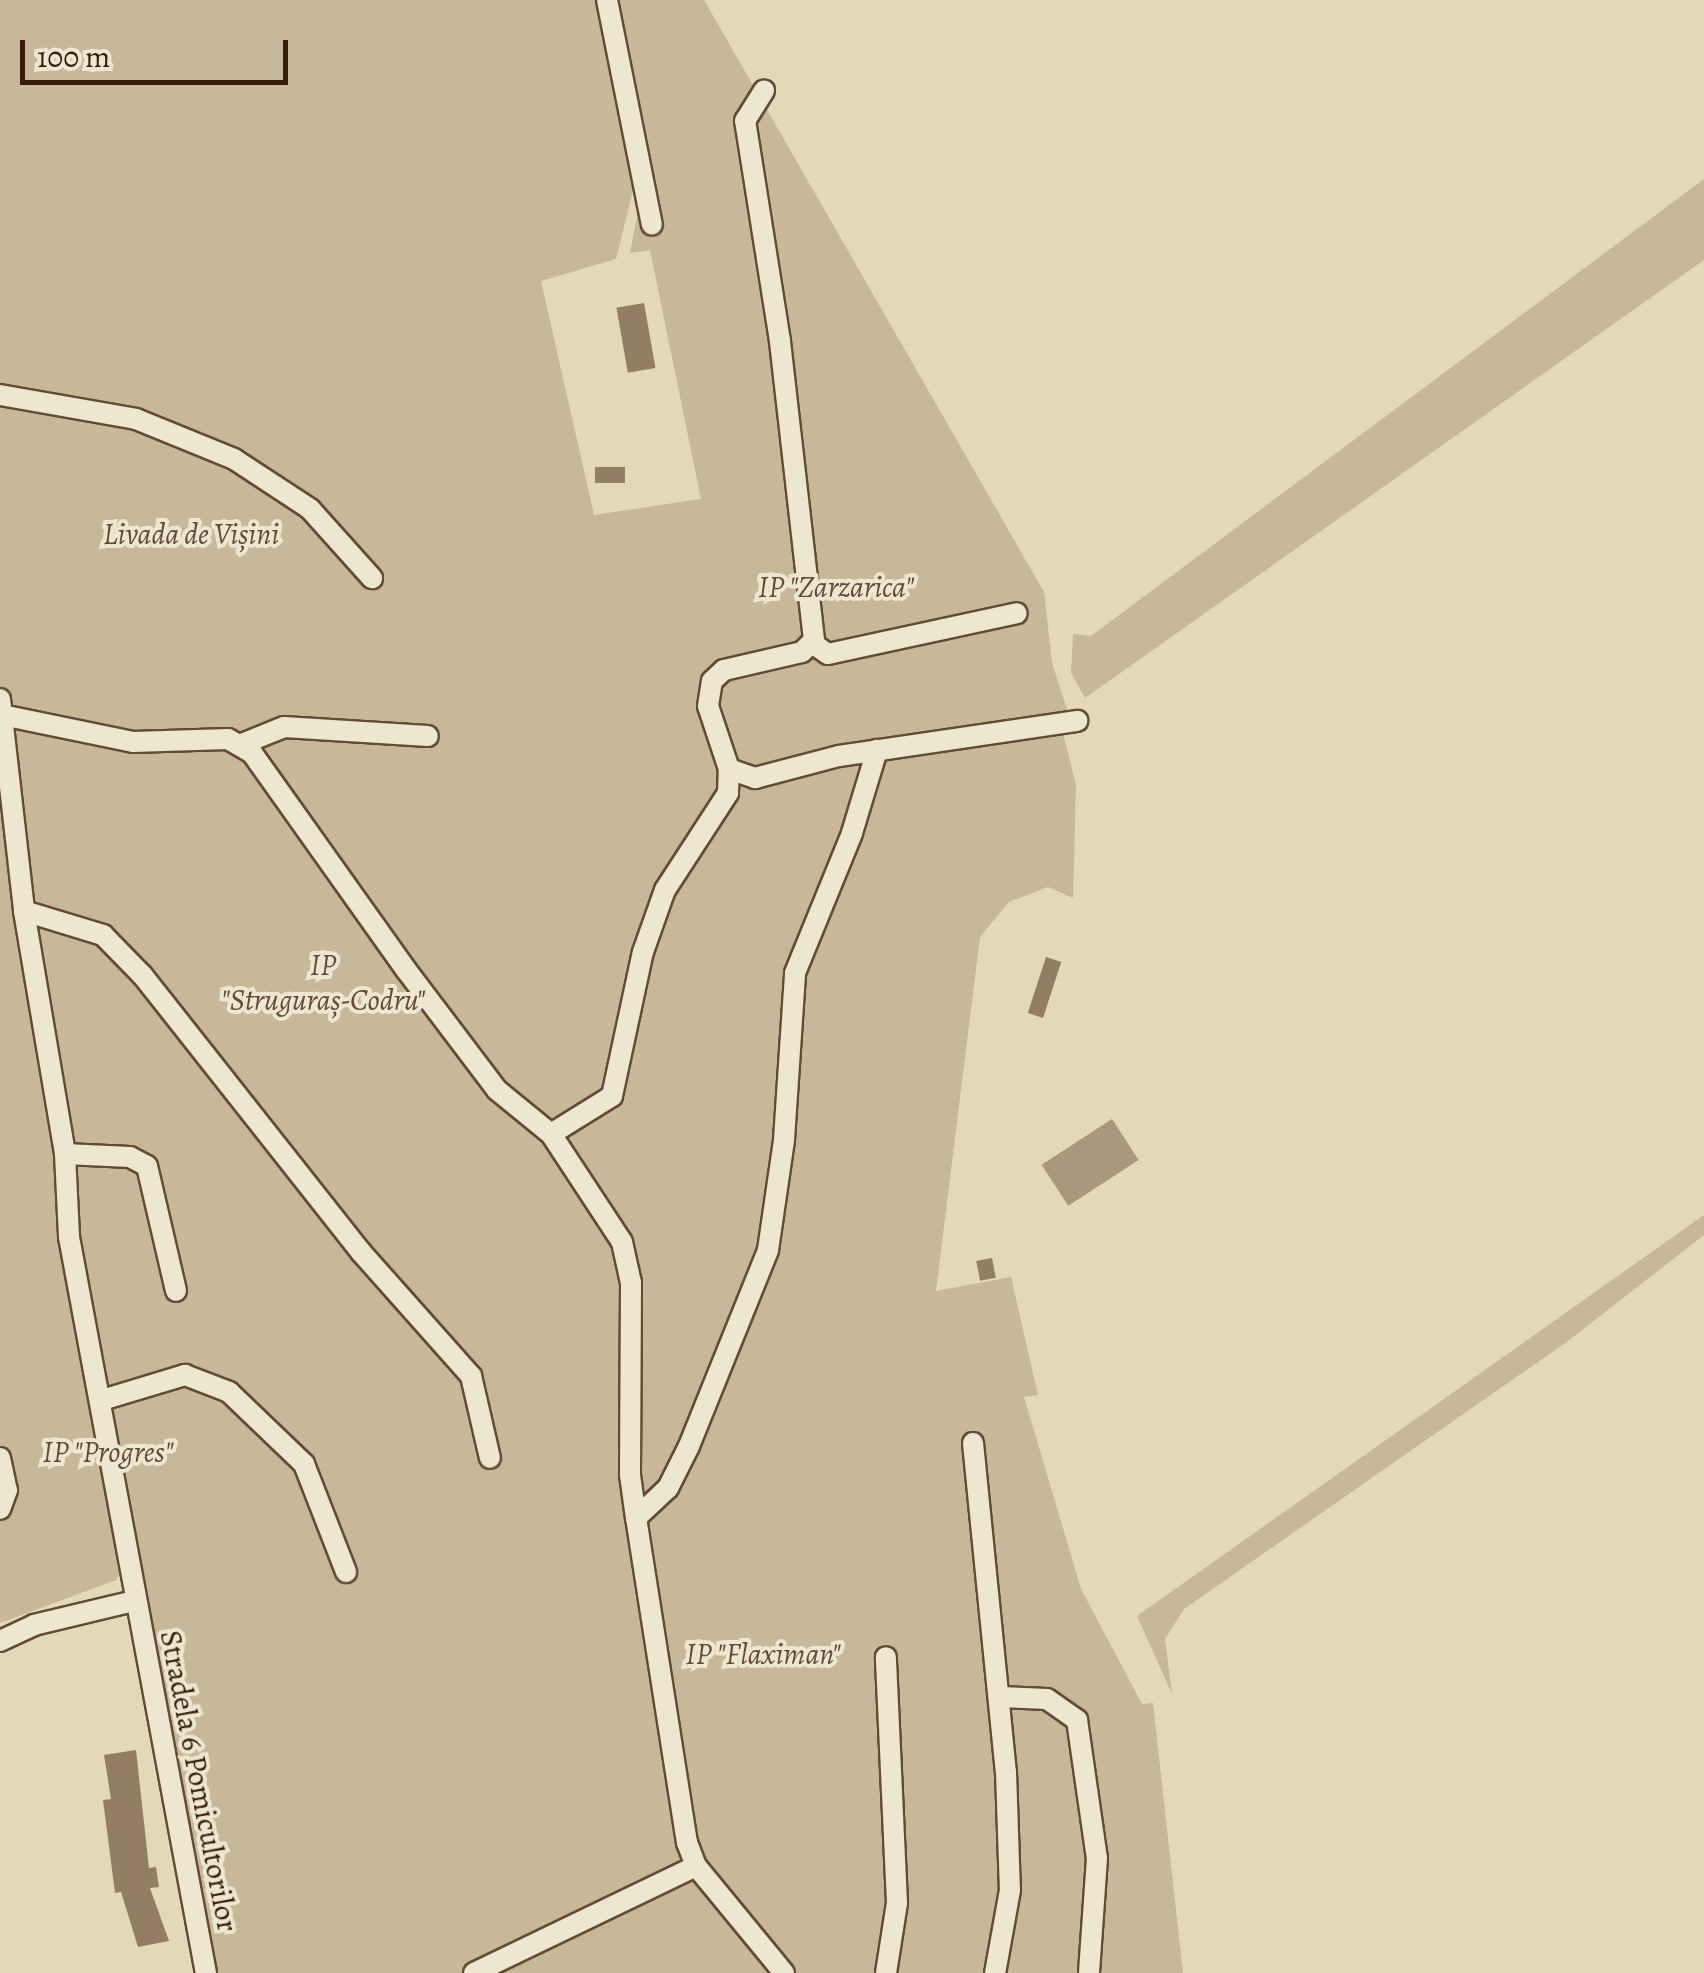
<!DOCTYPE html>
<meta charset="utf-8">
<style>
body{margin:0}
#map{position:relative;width:1704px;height:1973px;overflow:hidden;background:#e3d8b7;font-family:Alegreya,serif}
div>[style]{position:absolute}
.green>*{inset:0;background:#c6b899}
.water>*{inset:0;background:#a9987c;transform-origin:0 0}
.building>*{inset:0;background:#917e63;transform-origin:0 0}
.roads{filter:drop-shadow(2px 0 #634b34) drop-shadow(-2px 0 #634b34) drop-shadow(0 2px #634b34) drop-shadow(0 -2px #634b34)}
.minor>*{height:20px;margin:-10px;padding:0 10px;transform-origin:10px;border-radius:10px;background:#ede6d0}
span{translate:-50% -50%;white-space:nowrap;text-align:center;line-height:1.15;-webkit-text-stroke:8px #ede6d0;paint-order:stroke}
.park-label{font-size:30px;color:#634b34;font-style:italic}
.street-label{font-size:30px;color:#381c09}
.scale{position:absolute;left:20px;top:40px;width:268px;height:45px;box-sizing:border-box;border:5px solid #381c09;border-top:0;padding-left:12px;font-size:30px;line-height:35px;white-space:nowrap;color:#381c09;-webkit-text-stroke:8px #ede6d0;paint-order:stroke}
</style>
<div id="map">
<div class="green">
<div style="clip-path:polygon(0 0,600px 0,635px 182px,616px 259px,541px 281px,594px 515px,701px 499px,650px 250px,630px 253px,641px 195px,615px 6px,618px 0,704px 0,1044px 592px,1052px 663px,1069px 715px,1058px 713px,1076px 785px,1073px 898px,1048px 887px,1009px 902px,980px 937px,936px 1291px,1011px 1277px,1038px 1395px,1024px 1397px,1081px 1589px,1142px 1704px,1153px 1703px,1183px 1973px,218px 1973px,140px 1559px,125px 1563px,116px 1580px,0 1623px)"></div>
<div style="clip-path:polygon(1704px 179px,1704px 260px,1085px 698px,1071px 673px,1073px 634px,1091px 636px)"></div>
<div style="clip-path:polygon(1704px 1215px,1704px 1235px,1568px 1341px,1184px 1609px,1165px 1639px,1172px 1694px,1137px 1616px)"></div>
</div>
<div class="water">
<div style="left:1112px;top:1119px;width:49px;height:84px;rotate:57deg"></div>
</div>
<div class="building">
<div style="left:644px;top:303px;width:66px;height:28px;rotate:80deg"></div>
<div style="left:625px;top:467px;width:16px;height:30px;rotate:90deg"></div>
<div style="left:1046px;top:957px;width:16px;height:59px;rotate:18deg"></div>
<div style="left:992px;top:1258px;width:20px;height:16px;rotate:79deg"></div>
<div style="clip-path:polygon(136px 1750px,149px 1868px,156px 1867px,159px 1887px,150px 1888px,169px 1941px,138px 1947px,121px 1892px,115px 1893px,103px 1800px,111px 1799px,104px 1755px)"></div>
</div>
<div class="roads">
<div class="minor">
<div style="left:607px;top:0;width:229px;rotate:78.7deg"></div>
<div style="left:0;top:395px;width:138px;rotate:10deg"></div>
<div style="left:136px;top:419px;width:106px;rotate:22.2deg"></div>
<div style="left:234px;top:459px;width:91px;rotate:33.3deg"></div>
<div style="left:310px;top:509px;width:93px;rotate:48.1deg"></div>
<div style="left:812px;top:643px;width:19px;rotate:35deg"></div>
<div style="left:828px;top:654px;width:193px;rotate:-12.2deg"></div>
<div style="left:0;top:699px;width:213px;rotate:83.5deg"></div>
<div style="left:24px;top:911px;width:246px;rotate:80.4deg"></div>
<div style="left:65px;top:1154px;width:83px;rotate:87.2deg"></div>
<div style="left:69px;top:1237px;width:749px;rotate:79.46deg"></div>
<div style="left:2px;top:715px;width:134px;rotate:11.6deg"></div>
<div style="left:133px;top:742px;width:95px;rotate:-1.8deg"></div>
<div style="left:228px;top:739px;width:28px;rotate:30deg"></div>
<div style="left:252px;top:753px;width:267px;rotate:54.6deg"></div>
<div style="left:407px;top:971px;width:149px;rotate:52.9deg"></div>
<div style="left:497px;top:1090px;width:70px;rotate:39.2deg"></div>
<div style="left:551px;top:1134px;width:129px;rotate:56.7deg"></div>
<div style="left:622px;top:1242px;width:42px;rotate:77.6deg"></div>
<div style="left:631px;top:1283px;width:192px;rotate:90.3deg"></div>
<div style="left:630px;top:1475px;width:43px;rotate:82.1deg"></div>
<div style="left:242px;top:744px;width:45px;rotate:-22deg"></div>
<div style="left:284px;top:727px;width:144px;rotate:3.6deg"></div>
<div style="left:729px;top:769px;width:28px;rotate:19deg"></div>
<div style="left:755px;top:778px;width:87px;rotate:-14.7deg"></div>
<div style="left:839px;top:756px;width:241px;rotate:-8.4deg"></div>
<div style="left:24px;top:911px;width:83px;rotate:16.9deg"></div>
<div style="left:103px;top:935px;width:57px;rotate:45.7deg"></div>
<div style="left:143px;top:976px;width:352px;rotate:51.7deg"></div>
<div style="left:361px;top:1252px;width:166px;rotate:48.4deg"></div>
<div style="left:471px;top:1376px;width:84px;rotate:77deg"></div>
<div style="left:551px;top:1134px;width:72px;rotate:-31.9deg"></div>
<div style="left:612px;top:1096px;width:147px;rotate:-77.9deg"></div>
<div style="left:643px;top:952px;width:66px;rotate:-70.5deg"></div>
<div style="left:665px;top:890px;width:116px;rotate:-57deg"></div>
<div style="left:728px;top:793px;width:24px;rotate:-88deg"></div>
<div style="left:729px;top:769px;width:66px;rotate:-108.4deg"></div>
<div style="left:708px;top:706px;width:25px;rotate:-81deg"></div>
<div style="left:712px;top:681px;width:16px;rotate:-43deg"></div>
<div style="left:724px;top:670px;width:80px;rotate:-13deg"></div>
<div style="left:802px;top:652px;width:17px;rotate:-45deg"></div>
<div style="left:814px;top:640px;width:301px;rotate:-96.5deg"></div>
<div style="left:780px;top:341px;width:223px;rotate:-99deg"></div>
<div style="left:745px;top:121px;width:36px;rotate:-58deg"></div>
<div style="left:65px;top:1154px;width:65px;rotate:2.6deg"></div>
<div style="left:130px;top:1157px;width:19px;rotate:28deg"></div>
<div style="left:147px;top:1166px;width:128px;rotate:76.9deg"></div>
<div style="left:102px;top:1400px;width:87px;rotate:-16.8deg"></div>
<div style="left:185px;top:1375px;width:47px;rotate:21.1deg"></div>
<div style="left:229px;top:1392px;width:104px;rotate:43.8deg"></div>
<div style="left:304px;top:1464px;width:116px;rotate:68.7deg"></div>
<div style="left:973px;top:1443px;width:331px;rotate:84.3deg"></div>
<div style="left:1006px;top:1772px;width:118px;rotate:88.1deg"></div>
<div style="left:1010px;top:1890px;width:84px;rotate:100.2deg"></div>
<div style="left:0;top:1458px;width:33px;rotate:78deg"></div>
<div style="left:7px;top:1490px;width:20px;rotate:110deg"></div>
<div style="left:0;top:1641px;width:38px;rotate:-25deg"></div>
<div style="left:34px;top:1625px;width:103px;rotate:-13.5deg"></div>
<div style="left:1001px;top:1697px;width:46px;rotate:2.5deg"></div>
<div style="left:1047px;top:1699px;width:37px;rotate:35deg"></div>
<div style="left:1077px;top:1720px;width:139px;rotate:81.8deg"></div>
<div style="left:1097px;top:1858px;width:115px;rotate:94deg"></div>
<div style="left:474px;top:1973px;width:246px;rotate:-25.7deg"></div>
<div style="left:784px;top:1973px;width:139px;rotate:-129.4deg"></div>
<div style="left:696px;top:1866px;width:25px;rotate:-111deg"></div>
<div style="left:687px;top:1843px;width:329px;rotate:-98.9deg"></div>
<div style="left:636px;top:1518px;width:44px;rotate:-43.2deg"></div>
<div style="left:668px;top:1488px;width:47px;rotate:-63.4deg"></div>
<div style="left:689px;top:1446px;width:211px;rotate:-68deg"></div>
<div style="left:768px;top:1250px;width:111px;rotate:-81.7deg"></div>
<div style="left:784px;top:1140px;width:167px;rotate:-86.2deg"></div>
<div style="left:795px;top:973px;width:151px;rotate:-67.8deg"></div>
<div style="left:852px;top:833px;width:87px;rotate:-73.2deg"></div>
<div style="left:886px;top:1973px;width:71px;rotate:-81.1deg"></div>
<div style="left:897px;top:1903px;width:246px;rotate:-92.6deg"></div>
</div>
</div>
<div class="park-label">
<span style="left:191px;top:534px">Livada de Vișini</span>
<span style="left:836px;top:587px">IP "Zarzarica"</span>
<span style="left:323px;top:982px">IP<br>"Struguraș-Codru"</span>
<span style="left:108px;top:1452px">IP "Progres"</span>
<span style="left:763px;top:1654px">IP "Flaximan"</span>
</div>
<div class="street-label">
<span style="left:199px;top:1781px;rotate:79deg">Stradela 6 Pomicultorilor</span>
</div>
<div class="scale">100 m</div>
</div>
